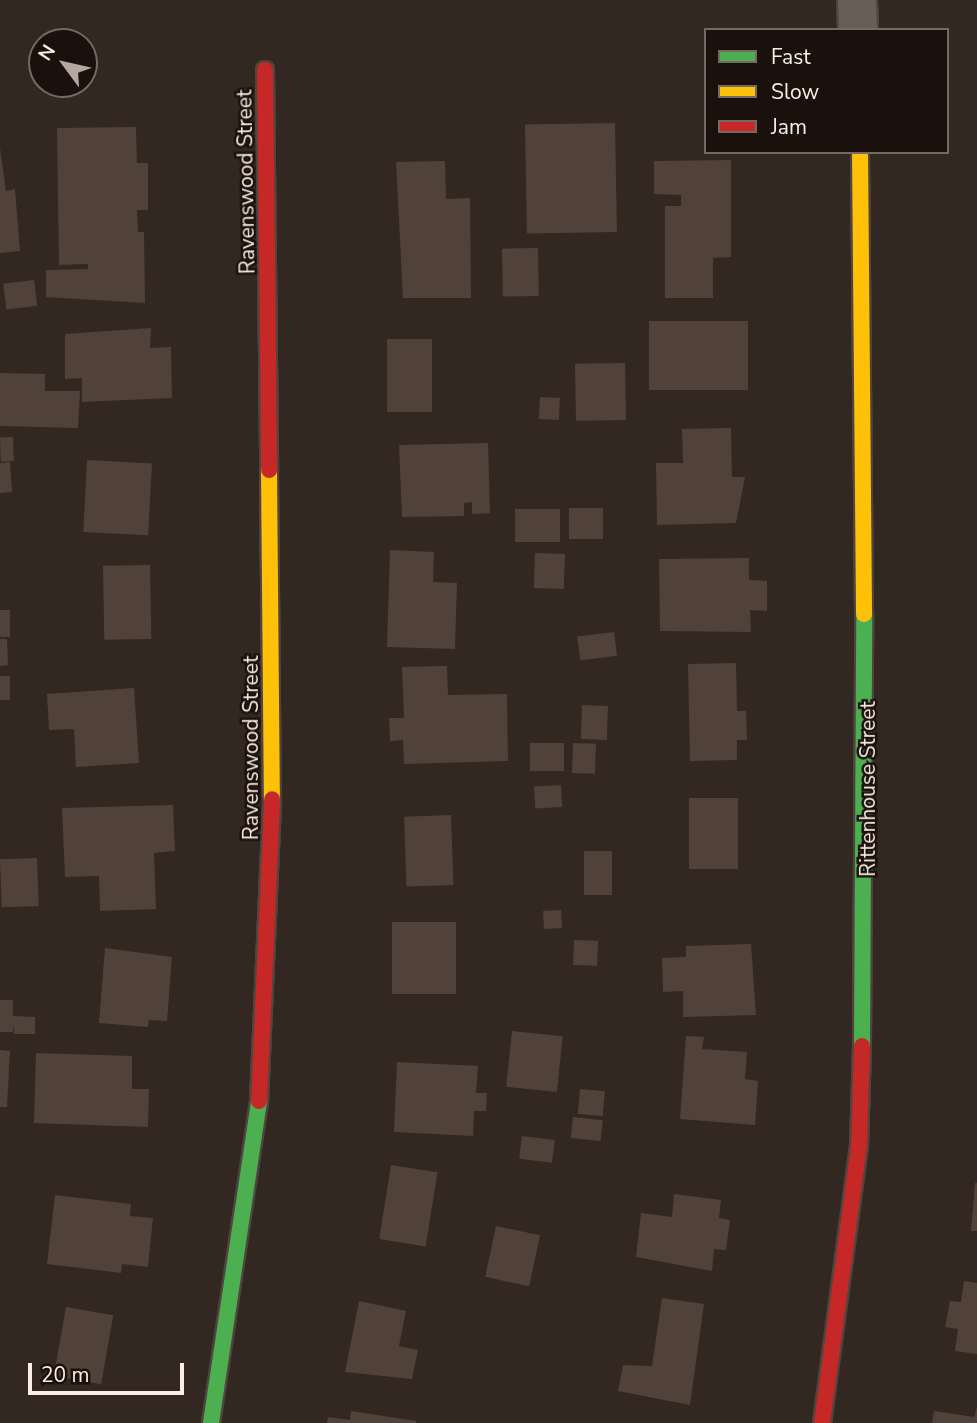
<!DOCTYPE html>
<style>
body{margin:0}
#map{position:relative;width:977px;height:1423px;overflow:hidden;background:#332721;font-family:"Nunito Sans",sans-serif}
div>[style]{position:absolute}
.building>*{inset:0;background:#514239;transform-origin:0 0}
.roads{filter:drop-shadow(2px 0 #4f453f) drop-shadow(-2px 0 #4f453f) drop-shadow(0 2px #4f453f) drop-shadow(0 -2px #4f453f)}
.street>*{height:38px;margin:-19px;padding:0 19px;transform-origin:19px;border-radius:19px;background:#685e58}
.fast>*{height:16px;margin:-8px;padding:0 8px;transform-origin:8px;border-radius:8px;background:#4caf50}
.slow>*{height:16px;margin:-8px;padding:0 8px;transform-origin:8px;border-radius:8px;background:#ffc107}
.jam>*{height:16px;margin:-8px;padding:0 8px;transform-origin:8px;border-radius:8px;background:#c62828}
span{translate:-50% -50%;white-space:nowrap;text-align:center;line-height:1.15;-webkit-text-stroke:5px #1b110c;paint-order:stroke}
.street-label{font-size:21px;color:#fbece4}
.legend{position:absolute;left:704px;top:28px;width:245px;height:126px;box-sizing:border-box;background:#1b110c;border:2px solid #756962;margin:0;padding:9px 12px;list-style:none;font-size:21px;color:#fbece4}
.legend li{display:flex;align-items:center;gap:14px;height:35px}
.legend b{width:35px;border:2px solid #756962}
.north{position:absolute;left:28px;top:28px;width:70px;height:70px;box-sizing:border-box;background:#1b110c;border:2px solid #756962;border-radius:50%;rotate:303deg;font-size:19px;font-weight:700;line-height:28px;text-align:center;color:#fbece4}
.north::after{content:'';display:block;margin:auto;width:24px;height:32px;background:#b5a7a0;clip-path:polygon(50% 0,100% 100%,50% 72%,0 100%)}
.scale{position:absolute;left:28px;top:1363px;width:156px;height:32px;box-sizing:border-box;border:4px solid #fbece4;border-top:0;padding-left:9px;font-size:21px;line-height:24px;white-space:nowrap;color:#fbece4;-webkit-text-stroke:5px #1b110c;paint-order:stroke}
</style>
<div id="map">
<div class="building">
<div style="left:615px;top:123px;width:109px;height:90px;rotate:89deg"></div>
<div style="clip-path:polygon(136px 127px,137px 163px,148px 163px,148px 210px,137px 210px,138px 232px,144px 232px,145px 303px,46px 297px,46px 270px,88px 269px,88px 264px,59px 265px,57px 128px)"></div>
<div style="clip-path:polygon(0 148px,6px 191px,15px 189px,20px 251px,0 253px)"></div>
<div style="clip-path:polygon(731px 160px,731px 257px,713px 258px,713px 298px,665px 298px,665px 206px,681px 206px,681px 195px,654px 194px,654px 161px)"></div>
<div style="clip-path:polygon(445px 161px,446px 199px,470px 198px,471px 298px,403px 298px,396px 162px)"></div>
<div style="left:538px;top:248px;width:48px;height:36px;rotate:89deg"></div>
<div style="left:34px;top:280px;width:26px;height:31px;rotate:83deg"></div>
<div style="left:748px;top:321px;width:69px;height:99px;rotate:90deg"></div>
<div style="clip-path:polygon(151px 328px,150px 348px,171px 347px,172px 398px,82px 402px,82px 378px,65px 379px,65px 334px)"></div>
<div style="left:387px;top:339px;width:45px;height:73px"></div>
<div style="left:625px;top:363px;width:57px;height:50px;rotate:89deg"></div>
<div style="clip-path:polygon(0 373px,45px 374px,45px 391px,80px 391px,78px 428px,0 426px)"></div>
<div style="left:540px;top:397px;width:20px;height:22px;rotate:3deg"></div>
<div style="clip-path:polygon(731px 428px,732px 477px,745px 477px,736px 523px,657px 525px,656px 463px,683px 463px,682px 429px)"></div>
<div style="left:13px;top:437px;width:24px;height:13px;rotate:88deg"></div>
<div style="clip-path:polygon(488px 443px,490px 513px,472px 514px,472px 502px,464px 503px,464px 516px,402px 517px,399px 445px)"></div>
<div style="left:87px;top:460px;width:65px;height:72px;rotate:3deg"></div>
<div style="clip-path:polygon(10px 462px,12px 492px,0 493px,0 463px)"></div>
<div style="left:569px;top:508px;width:34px;height:31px"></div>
<div style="left:560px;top:509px;width:33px;height:45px;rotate:90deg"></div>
<div style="clip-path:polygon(390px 550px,434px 552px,433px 582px,457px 583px,455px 649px,387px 647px)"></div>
<div style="left:535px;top:553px;width:30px;height:35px;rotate:2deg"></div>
<div style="clip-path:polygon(749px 558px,749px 580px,767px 581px,767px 611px,750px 610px,751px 632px,660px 631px,659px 559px)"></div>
<div style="left:150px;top:565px;width:74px;height:47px;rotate:89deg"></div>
<div style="left:0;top:610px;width:10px;height:27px"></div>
<div style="left:614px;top:632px;width:24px;height:37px;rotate:83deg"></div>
<div style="clip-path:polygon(0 639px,7px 639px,8px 665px,0 666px)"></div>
<div style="clip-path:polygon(736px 663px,737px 711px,746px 711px,747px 740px,737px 740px,737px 760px,690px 761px,688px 664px)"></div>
<div style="clip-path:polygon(447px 666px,448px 695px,507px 694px,508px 761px,404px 764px,403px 740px,390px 741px,389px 718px,404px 718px,402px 667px)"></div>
<div style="left:0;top:676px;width:10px;height:24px"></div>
<div style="clip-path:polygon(134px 688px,139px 763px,76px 767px,74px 729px,49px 730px,47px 694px)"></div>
<div style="left:582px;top:705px;width:26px;height:34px;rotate:2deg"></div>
<div style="left:530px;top:743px;width:34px;height:28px"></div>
<div style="left:573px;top:743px;width:23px;height:30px;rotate:2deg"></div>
<div style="left:561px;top:785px;width:22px;height:27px;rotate:87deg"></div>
<div style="left:689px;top:798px;width:49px;height:71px"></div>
<div style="clip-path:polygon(173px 805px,175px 851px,154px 853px,156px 909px,100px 911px,99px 876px,65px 877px,62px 808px)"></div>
<div style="left:451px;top:815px;width:70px;height:47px;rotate:88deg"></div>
<div style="left:584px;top:851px;width:28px;height:44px"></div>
<div style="left:37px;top:858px;width:48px;height:37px;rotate:88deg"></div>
<div style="left:561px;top:910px;width:18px;height:18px;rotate:87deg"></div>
<div style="left:392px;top:922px;width:64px;height:72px"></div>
<div style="left:574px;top:940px;width:24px;height:25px;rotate:2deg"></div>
<div style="clip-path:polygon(751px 944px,756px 1015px,683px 1017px,683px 991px,663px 992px,662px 958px,686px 957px,686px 946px)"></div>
<div style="clip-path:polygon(105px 948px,172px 957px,167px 1021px,149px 1020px,148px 1027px,99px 1023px)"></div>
<div style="clip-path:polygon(0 1000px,13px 1000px,13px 1016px,35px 1017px,35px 1034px,14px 1034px,14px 1023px,13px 1032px,0 1032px)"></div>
<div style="left:512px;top:1031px;width:51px;height:56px;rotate:6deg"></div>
<div style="clip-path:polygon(686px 1036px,704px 1037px,702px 1049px,747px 1052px,745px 1079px,758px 1081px,755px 1125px,680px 1119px)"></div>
<div style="clip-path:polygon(0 1050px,10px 1051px,7px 1107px,0 1107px)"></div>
<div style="clip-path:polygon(36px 1053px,132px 1056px,132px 1089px,149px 1089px,148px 1127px,34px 1123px)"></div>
<div style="clip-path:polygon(397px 1062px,478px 1066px,476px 1093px,487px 1093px,486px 1111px,474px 1111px,473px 1136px,394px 1132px)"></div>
<div style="left:580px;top:1089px;width:25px;height:25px;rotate:5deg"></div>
<div style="left:573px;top:1117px;width:30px;height:21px;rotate:6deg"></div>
<div style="left:522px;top:1136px;width:33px;height:23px;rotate:7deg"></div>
<div style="left:391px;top:1165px;width:47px;height:75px;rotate:9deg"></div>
<div style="clip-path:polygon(975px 1183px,977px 1183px,977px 1231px,971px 1231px)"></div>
<div style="clip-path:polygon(674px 1194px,721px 1200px,719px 1218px,730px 1220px,726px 1250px,714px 1249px,712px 1271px,636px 1257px,641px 1213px,672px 1217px)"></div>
<div style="clip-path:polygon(55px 1195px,131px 1204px,130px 1216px,153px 1218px,148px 1267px,122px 1264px,121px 1273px,47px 1264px)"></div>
<div style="left:496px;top:1226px;width:45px;height:52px;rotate:12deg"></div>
<div style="clip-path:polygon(964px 1281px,977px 1283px,977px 1354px,955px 1351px,958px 1329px,945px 1327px,950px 1301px,961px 1302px)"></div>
<div style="clip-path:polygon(662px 1298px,704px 1304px,690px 1405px,618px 1391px,623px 1365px,652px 1366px)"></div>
<div style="clip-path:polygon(359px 1301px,406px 1311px,399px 1346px,418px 1350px,412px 1379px,345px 1372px)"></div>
<div style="left:66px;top:1307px;width:48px;height:70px;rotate:10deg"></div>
<div style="clip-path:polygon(977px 1407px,977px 1423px,932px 1423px,934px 1411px,974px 1417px)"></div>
<div style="clip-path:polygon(351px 1411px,416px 1421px,416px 1423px,327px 1423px,328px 1417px,350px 1420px)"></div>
</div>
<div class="roads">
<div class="street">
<div style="left:857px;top:0;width:30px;rotate:88deg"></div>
</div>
<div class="fast">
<div style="left:862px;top:1046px;width:432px;rotate:-89.7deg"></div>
<div style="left:211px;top:1423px;width:326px;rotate:-81.5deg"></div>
</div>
<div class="slow">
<div style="left:860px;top:152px;width:462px;rotate:89.5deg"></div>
<div style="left:269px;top:470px;width:329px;rotate:89.5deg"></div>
</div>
<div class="jam">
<div style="left:265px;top:70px;width:400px;rotate:89.4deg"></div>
<div style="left:259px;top:1101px;width:302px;rotate:-87.5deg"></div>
<div style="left:822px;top:1423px;width:278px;rotate:-82.4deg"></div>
<div style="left:859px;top:1147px;width:101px;rotate:-88.3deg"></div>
</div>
</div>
<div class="street-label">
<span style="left:246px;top:182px;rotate:-91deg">Ravenswood Street</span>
<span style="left:251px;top:748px;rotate:-90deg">Ravenswood Street</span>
<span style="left:868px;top:789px;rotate:-90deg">Rittenhouse Street</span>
</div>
<ul class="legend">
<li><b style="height:9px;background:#4caf50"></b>Fast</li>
<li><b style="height:9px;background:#ffc107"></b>Slow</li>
<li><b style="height:9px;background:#c62828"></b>Jam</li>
</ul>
<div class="north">N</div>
<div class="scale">20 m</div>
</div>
